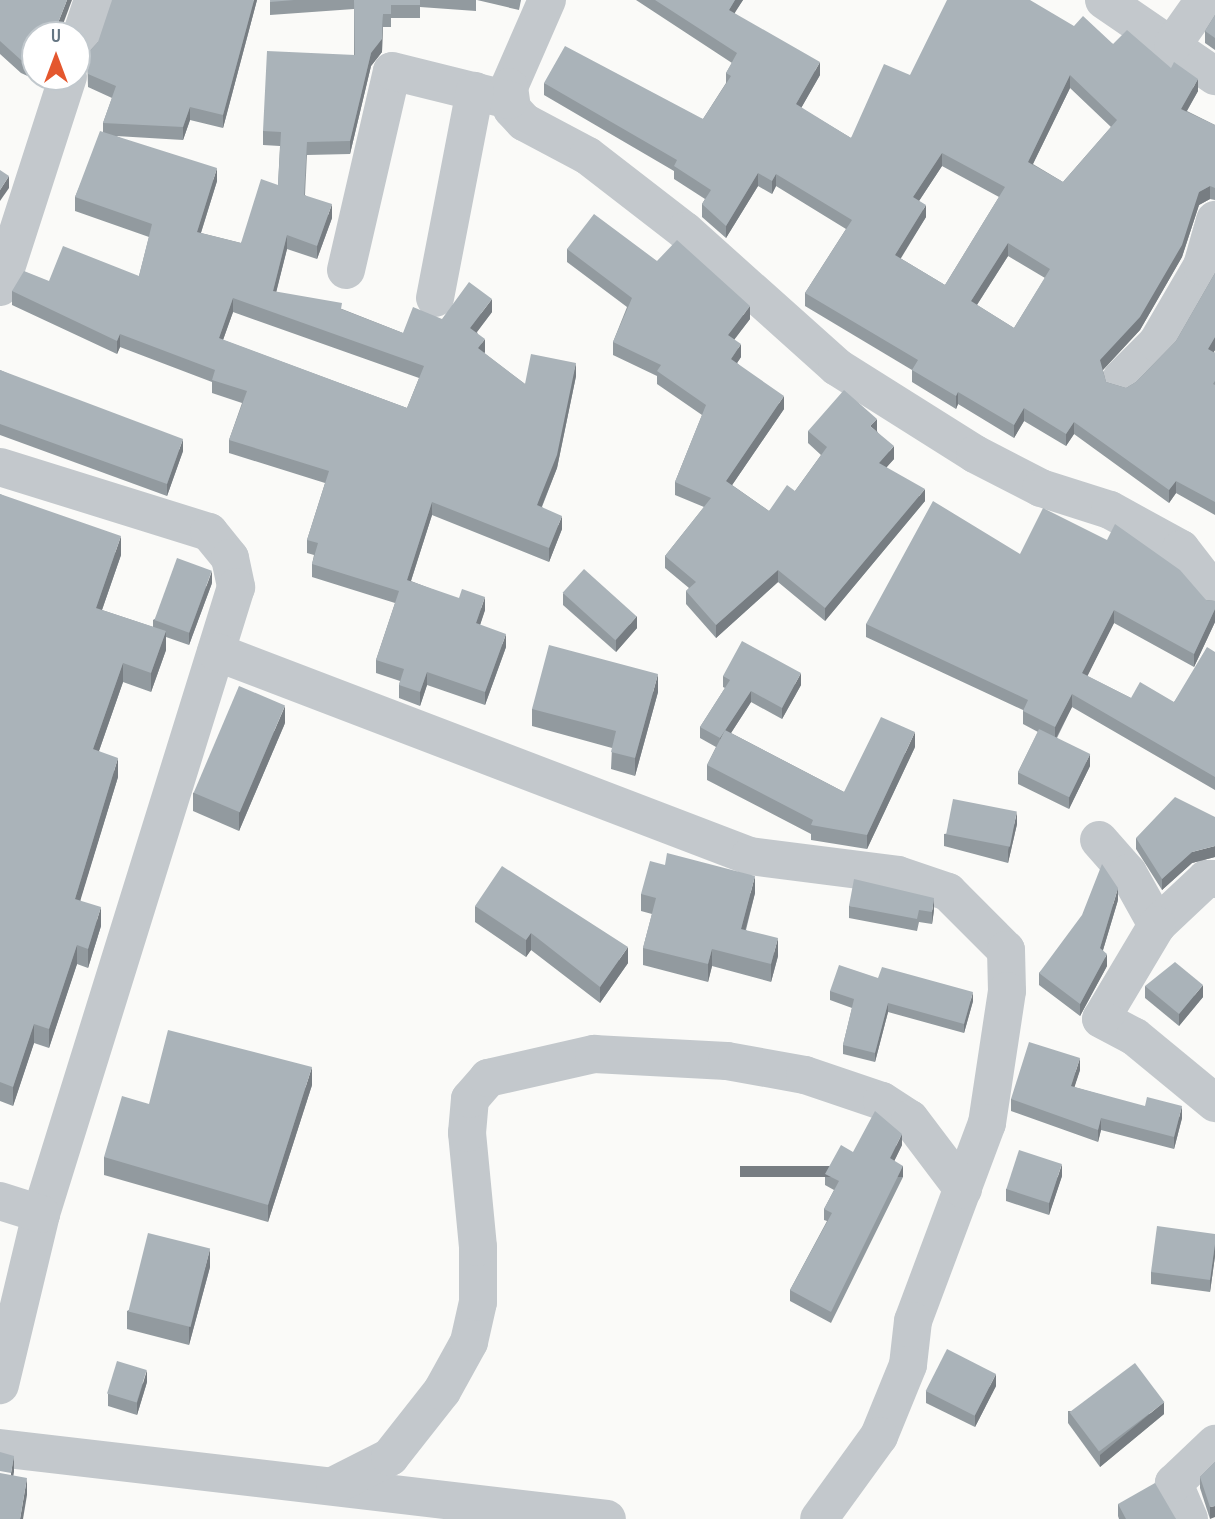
<!DOCTYPE html>
<style>
body{margin:0}
#map{position:relative;width:1215px;height:1519px;overflow:hidden;background:#fafaf8;font-family:"Sofia Sans Condensed",sans-serif}
div>[style]{position:absolute}
.minor>*{height:38px;margin:-19px;padding:0 19px;transform-origin:19px;border-radius:19px;background:#c3c8cc}
.wall>*{inset:0;background:#929a9f}
.shaded-wall>*{inset:0;background:#777d82;transform-origin:0 0}
.building>*{inset:0;background:#aab3b9;transform-origin:0 0}
span{translate:-50% -50%;white-space:nowrap;text-align:center;line-height:1.15;-webkit-text-stroke:7px #fff;paint-order:stroke}
.north{position:absolute;left:21px;top:21px;width:70px;height:70px;box-sizing:border-box;background:#fff;border:2px solid #c1c8cd;border-radius:50%;rotate:0deg;font-size:19px;font-weight:700;line-height:28px;text-align:center;color:#657683}
.north::after{content:'';display:block;margin:auto;width:24px;height:32px;background:#e4572e;clip-path:polygon(50% 0,100% 100%,50% 72%,0 100%)}
</style>
<div id="map">
<div class="minor">
<div style="left:547px;top:0;width:95px;rotate:113.6deg"></div>
<div style="left:509px;top:87px;width:22px;rotate:82deg"></div>
<div style="left:512px;top:109px;width:18px;rotate:47deg"></div>
<div style="left:524px;top:122px;width:72px;rotate:28deg"></div>
<div style="left:588px;top:156px;width:123px;rotate:37.7deg"></div>
<div style="left:685px;top:231px;width:204px;rotate:41.8deg"></div>
<div style="left:837px;top:367px;width:163px;rotate:32.2deg"></div>
<div style="left:975px;top:454px;width:74px;rotate:27.3deg"></div>
<div style="left:1041px;top:488px;width:72px;rotate:17.7deg"></div>
<div style="left:1110px;top:510px;width:81px;rotate:28.8deg"></div>
<div style="left:1181px;top:549px;width:56px;rotate:52.3deg"></div>
<div style="left:1104px;top:0;width:135px;rotate:34.4deg"></div>
<div style="left:1173px;top:44px;width:54px;rotate:-54.8deg"></div>
<div style="left:77px;top:48px;width:51px;rotate:-71.6deg"></div>
<div style="left:346px;top:270px;width:204px;rotate:-77deg"></div>
<div style="left:392px;top:71px;width:121px;rotate:13.9deg"></div>
<div style="left:0;top:287px;width:221px;rotate:-72.1deg"></div>
<div style="left:435px;top:298px;width:211px;rotate:-79.1deg"></div>
<div style="left:1121px;top:379px;width:51px;rotate:-45deg"></div>
<div style="left:1157px;top:343px;width:89px;rotate:-59.7deg"></div>
<div style="left:1202px;top:266px;width:48px;rotate:-74.2deg"></div>
<div style="left:0;top:467px;width:219px;rotate:17.3deg"></div>
<div style="left:209px;top:532px;width:33px;rotate:51deg"></div>
<div style="left:230px;top:558px;width:30px;rotate:78deg"></div>
<div style="left:236px;top:587px;width:657px;rotate:107.28deg"></div>
<div style="left:41px;top:1214px;width:176px;rotate:103.5deg"></div>
<div style="left:216px;top:652px;width:572px;rotate:20.91deg"></div>
<div style="left:750px;top:856px;width:149px;rotate:7.3deg"></div>
<div style="left:898px;top:875px;width:53px;rotate:18.8deg"></div>
<div style="left:948px;top:892px;width:82px;rotate:45deg"></div>
<div style="left:1006px;top:950px;width:41px;rotate:88.6deg"></div>
<div style="left:1007px;top:991px;width:134px;rotate:98.6deg"></div>
<div style="left:987px;top:1123px;width:211px;rotate:110.5deg"></div>
<div style="left:913px;top:1321px;width:44px;rotate:96.5deg"></div>
<div style="left:908px;top:1365px;width:77px;rotate:112.2deg"></div>
<div style="left:879px;top:1436px;width:102px;rotate:125.9deg"></div>
<div style="left:1099px;top:840px;width:44px;rotate:48.7deg"></div>
<div style="left:1128px;top:873px;width:60px;rotate:60.9deg"></div>
<div style="left:1215px;top:879px;width:9px;rotate:180deg"></div>
<div style="left:1206px;top:879px;width:67px;rotate:136.8deg"></div>
<div style="left:1157px;top:925px;width:109px;rotate:120.8deg"></div>
<div style="left:1101px;top:1019px;width:38px;rotate:28deg"></div>
<div style="left:1135px;top:1037px;width:104px;rotate:39.5deg"></div>
<div style="left:0;top:1201px;width:43px;rotate:17.6deg"></div>
<div style="left:0;top:1448px;width:611px;rotate:6.67deg"></div>
<div style="left:335px;top:1485px;width:62px;rotate:-27deg"></div>
<div style="left:390px;top:1457px;width:84px;rotate:-51.8deg"></div>
<div style="left:442px;top:1391px;width:56px;rotate:-61.1deg"></div>
<div style="left:469px;top:1342px;width:41px;rotate:-77.3deg"></div>
<div style="left:478px;top:1302px;width:55px;rotate:-90deg"></div>
<div style="left:478px;top:1247px;width:115px;rotate:-95.5deg"></div>
<div style="left:467px;top:1133px;width:34px;rotate:-85deg"></div>
<div style="left:470px;top:1099px;width:28px;rotate:-49deg"></div>
<div style="left:488px;top:1078px;width:109px;rotate:-12.8deg"></div>
<div style="left:594px;top:1054px;width:133px;rotate:3deg"></div>
<div style="left:727px;top:1061px;width:79px;rotate:10.2deg"></div>
<div style="left:805px;top:1075px;width:81px;rotate:18.7deg"></div>
<div style="left:882px;top:1101px;width:33px;rotate:33deg"></div>
<div style="left:910px;top:1119px;width:88px;rotate:52.9deg"></div>
<div style="left:1189px;top:1519px;width:39px;rotate:-113deg"></div>
<div style="left:1174px;top:1483px;width:57px;rotate:-43.6deg"></div>
</div>
<div class="wall">
<div style="clip-path:polygon(0 0,35px 35px,35px 77px,47px 77px,43px 83px,21px 73px,0 54px)"></div>
<div style="clip-path:polygon(evenodd,257px 0,223px 128px,190px 120px,183px 140px,116px 136px,217px 181px,201px 233px,241px 243px,278px 185px,280px 146px,263px 145px,263px 131px,354px 55px,354px 9px,270px 15px,270px 0,476px 0,476px 11px,420px 7px,420px 18px,391px 18px,391px 27px,383px 27px,382px 52px,371px 66px,350px 154px,307px 155px,305px 195px,332px 218px,317px 259px,287px 249px,276px 292px,342px 309px,403px 333px,442px 319px,492px 312px,477px 332px,485px 352px,484px 353px,525px 384px,576px 376px,557px 468px,542px 507px,562px 529px,549px 562px,432px 515px,411px 581px,485px 610px,480px 625px,506px 647px,485px 705px,427px 685px,420px 706px,399px 698px,399px 685px,400px 681px,376px 673px,376px 660px,395px 603px,312px 577px,312px 564px,314px 555px,307px 553px,307px 540px,325px 483px,229px 453px,229px 440px,242px 403px,212px 393px,212px 382px,120px 347px,117px 354px,12px 305px,12px 291px,49px 281px,139px 276px,149px 237px,75px 211px,75px 197px,103px 132px,103px 123px,112px 98px,88px 87px,87px 54px,98px 42px,257px 0,233px 312px,419px 378px,407px 408px,223px 340px,233px 312px)"></div>
<div style="clip-path:polygon(477px 0,521px 0,519px 10px)"></div>
<div style="clip-path:polygon(evenodd,636px 0,743px 0,734px 13px,820px 75px,801px 108px,851px 138px,910px 75px,1074px 26px,1113px 44px,1198px 91px,1187px 111px,1215px 125px,1215px 200px,1210px 199px,1199px 205px,1182px 257px,1140px 330px,1103px 370px,1106px 382px,1126px 388px,1136px 382px,1176px 341px,1215px 273px,1215px 350px,1214px 352px,1215px 353px,1215px 515px,1176px 493px,1169px 503px,1074px 434px,1066px 446px,1024px 421px,1014px 438px,958px 404px,956px 409px,912px 382px,912px 370px,805px 306px,805px 293px,846px 229px,776px 186px,772px 194px,758px 186px,726px 238px,702px 217px,702px 204px,705px 199px,674px 179px,674px 171px,544px 95px,544px 83px,703px 119px,726px 83px,726px 73px,732px 63px,636px 0,1070px 88px,1111px 127px,1063px 182px,1033px 164px,1070px 88px,636px 0,942px 166px,999px 197px,945px 285px,900px 258px,926px 217px,919px 201px,942px 166px,636px 0,1008px 256px,1045px 278px,1014px 328px,977px 305px,1008px 256px)"></div>
<div style="clip-path:polygon(1215px 15px,1215px 50px,1205px 43px,1205px 31px)"></div>
<div style="clip-path:polygon(567px 249px,657px 261px,750px 319px,734px 339px,741px 357px,737px 363px,784px 409px,732px 485px,769px 511px,795px 491px,821px 455px,808px 443px,808px 431px,877px 431px,894px 459px,886px 467px,925px 501px,825px 621px,778px 582px,716px 638px,686px 604px,686px 591px,689px 588px,665px 568px,665px 556px,704px 507px,675px 495px,675px 482px,702px 415px,657px 384px,657px 376px,613px 355px,613px 342px,627px 307px,567px 262px)"></div>
<div style="clip-path:polygon(0 370px,183px 451px,167px 496px,0 435px)"></div>
<div style="clip-path:polygon(0 494px,121px 555px,102px 610px,153px 627px,153px 620px,212px 583px,189px 645px,166px 637px,166px 650px,151px 692px,123px 682px,99px 751px,118px 777px,80px 900px,101px 926px,88px 968px,77px 964px,49px 1048px,34px 1043px,13px 1106px,0 1101px)"></div>
<div style="clip-path:polygon(1020px 554px,1206px 600px,1215px 601px,1215px 622px,1194px 667px,1114px 623px,1087px 676px,1131px 698px,1174px 702px,1215px 652px,1215px 790px,1072px 707px,1057px 738px,1090px 766px,1069px 809px,1018px 784px,1018px 772px,1038px 732px,1023px 724px,1023px 710px,866px 637px,866px 624px)"></div>
<div style="clip-path:polygon(563px 593px,637px 628px,616px 652px,563px 605px)"></div>
<div style="clip-path:polygon(723px 676px,801px 685px,782px 719px,751px 702px,731px 733px,844px 792px,915px 747px,867px 849px,811px 840px,811px 834px,707px 780px,707px 765px,716px 747px,700px 738px,700px 727px,725px 688px,723px 687px)"></div>
<div style="clip-path:polygon(658px 692px,635px 776px,611px 769px,612px 748px,532px 726px,532px 709px)"></div>
<div style="clip-path:polygon(285px 723px,239px 831px,193px 811px,193px 793px)"></div>
<div style="clip-path:polygon(1017px 824px,1008px 863px,944px 846px,944px 834px)"></div>
<div style="clip-path:polygon(1136px 838px,1215px 857px,1192px 863px,1162px 890px,1136px 849px)"></div>
<div style="clip-path:polygon(755px 893px,746px 930px,778px 956px,771px 982px,712px 966px,708px 982px,643px 965px,643px 948px,652px 914px,641px 911px,641px 894px)"></div>
<div style="clip-path:polygon(1118px 900px,1103px 950px,1107px 966px,1080px 1016px,1039px 985px,1039px 973px)"></div>
<div style="clip-path:polygon(475px 906px,628px 963px,600px 1003px,531px 950px,526px 957px,475px 922px)"></div>
<div style="clip-path:polygon(849px 906px,934px 910px,932px 924px,919px 922px,917px 931px,849px 918px)"></div>
<div style="clip-path:polygon(878px 978px,973px 1001px,964px 1033px,888px 1012px,875px 1062px,843px 1054px,843px 1045px,852px 1008px,830px 1000px,830px 991px)"></div>
<div style="clip-path:polygon(1145px 986px,1203px 997px,1179px 1026px,1145px 998px)"></div>
<div style="clip-path:polygon(1080px 1070px,1074px 1087px,1182px 1118px,1174px 1149px,1101px 1130px,1098px 1142px,1011px 1111px,1011px 1099px)"></div>
<div style="clip-path:polygon(312px 1085px,268px 1222px,104px 1175px,104px 1157px)"></div>
<div style="clip-path:polygon(902px 1145px,894px 1161px,903px 1177px,831px 1323px,790px 1301px,790px 1290px,827px 1221px,824px 1220px,824px 1209px,834px 1190px,825px 1185px,825px 1174px,853px 1152px)"></div>
<div style="clip-path:polygon(1062px 1176px,1049px 1215px,1006px 1201px,1006px 1189px)"></div>
<div style="clip-path:polygon(1215px 1234px,1215px 1256px,1210px 1292px,1151px 1284px,1151px 1272px)"></div>
<div style="clip-path:polygon(210px 1267px,189px 1345px,127px 1329px,127px 1311px)"></div>
<div style="clip-path:polygon(147px 1382px,137px 1415px,108px 1406px,108px 1394px)"></div>
<div style="clip-path:polygon(996px 1386px,975px 1427px,926px 1403px,926px 1391px)"></div>
<div style="clip-path:polygon(1068px 1411px,1164px 1414px,1100px 1467px,1068px 1423px)"></div>
<div style="clip-path:polygon(1215px 1462px,1210px 1519px,1200px 1488px,1200px 1477px)"></div>
<div style="clip-path:polygon(1118px 1504px,1176px 1519px,1119px 1519px,1118px 1516px)"></div>
</div>
<div class="shaded-wall">
<div style="clip-path:polygon(67px 0,72px 0,59px 35px,56px 35px,56px 28px)"></div>
<div style="clip-path:polygon(254px 0,257px 0,223px 128px,223px 115px)"></div>
<div style="clip-path:polygon(735px 0,743px 0,729px 22px,729px 10px)"></div>
<div style="clip-path:polygon(383px 14px,382px 52px,371px 66px,350px 154px,350px 141px,371px 53px)"></div>
<div style="clip-path:polygon(820px 62px,820px 75px,796px 117px,796px 104px)"></div>
<div style="clip-path:polygon(1070px 75px,1070px 88px,1028px 174px,1028px 162px)"></div>
<div style="clip-path:polygon(1198px 79px,1198px 91px,1181px 121px,1181px 109px)"></div>
<div style="clip-path:polygon(190px 107px,190px 120px,183px 140px,183px 127px)"></div>
<div style="clip-path:polygon(942px 153px,942px 166px,913px 210px,913px 197px)"></div>
<div style="clip-path:polygon(217px 168px,217px 181px,197px 245px,197px 232px)"></div>
<div style="clip-path:polygon(758px 173px,758px 186px,726px 238px,726px 226px)"></div>
<div style="clip-path:polygon(776px 174px,776px 186px,772px 194px,772px 181px)"></div>
<div style="clip-path:polygon(9px 176px,9px 188px,0 201px,0 190px)"></div>
<div style="clip-path:polygon(1210px 186px,1210px 199px,1199px 205px,1182px 257px,1140px 330px,1100px 373px,1100px 360px,1199px 192px)"></div>
<div style="clip-path:polygon(332px 204px,332px 218px,317px 259px,317px 246px)"></div>
<div style="clip-path:polygon(926px 205px,926px 217px,895px 268px,895px 255px)"></div>
<div style="clip-path:polygon(287px 235px,287px 249px,273px 305px,273px 291px)"></div>
<div style="clip-path:polygon(1008px 243px,1008px 256px,971px 314px,971px 301px)"></div>
<div style="clip-path:polygon(233px 298px,233px 312px,219px 351px,219px 338px)"></div>
<div style="clip-path:polygon(492px 299px,492px 312px,470px 341px,470px 328px)"></div>
<div style="clip-path:polygon(750px 306px,750px 319px,728px 348px,728px 335px)"></div>
<div style="clip-path:polygon(120px 334px,120px 347px,117px 354px,117px 341px)"></div>
<div style="clip-path:polygon(1215px 337px,1215px 350px,1208px 361px,1208px 349px)"></div>
<div style="clip-path:polygon(485px 339px,485px 352px,478px 362px,478px 348px)"></div>
<div style="clip-path:polygon(741px 344px,741px 357px,731px 372px,731px 359px)"></div>
<div style="clip-path:polygon(576px 363px,576px 376px,557px 468px,537px 518px,537px 505px)"></div>
<div style="clip-path:polygon(958px 392px,958px 404px,956px 409px,956px 396px)"></div>
<div style="clip-path:polygon(784px 396px,784px 409px,726px 494px,726px 481px)"></div>
<div style="clip-path:polygon(1024px 408px,1024px 421px,1014px 438px,1014px 425px)"></div>
<div style="clip-path:polygon(877px 419px,877px 432px,870px 426px)"></div>
<div style="clip-path:polygon(1074px 422px,1074px 434px,1066px 446px,1066px 434px)"></div>
<div style="clip-path:polygon(183px 439px,183px 451px,167px 496px,167px 484px)"></div>
<div style="clip-path:polygon(894px 446px,894px 459px,879px 476px,879px 463px)"></div>
<div style="clip-path:polygon(1176px 481px,1176px 493px,1169px 503px,1169px 490px)"></div>
<div style="clip-path:polygon(925px 489px,925px 501px,825px 621px,825px 608px)"></div>
<div style="clip-path:polygon(432px 502px,432px 515px,407px 593px,407px 580px)"></div>
<div style="clip-path:polygon(562px 516px,562px 529px,549px 562px,549px 548px)"></div>
<div style="clip-path:polygon(121px 536px,121px 555px,96px 627px,96px 608px)"></div>
<div style="clip-path:polygon(778px 570px,778px 582px,716px 638px,716px 625px)"></div>
<div style="clip-path:polygon(212px 571px,212px 583px,189px 645px,189px 633px)"></div>
<div style="clip-path:polygon(485px 597px,485px 610px,476px 637px,476px 623px)"></div>
<div style="clip-path:polygon(1215px 609px,1215px 622px,1194px 667px,1194px 654px)"></div>
<div style="clip-path:polygon(1114px 610px,1114px 623px,1082px 687px,1082px 673px)"></div>
<div style="clip-path:polygon(637px 616px,637px 628px,616px 652px,616px 640px)"></div>
<div style="clip-path:polygon(166px 631px,166px 650px,151px 692px,151px 673px)"></div>
<div style="clip-path:polygon(506px 634px,506px 647px,485px 705px,485px 692px)"></div>
<div style="clip-path:polygon(123px 663px,123px 682px,93px 768px,93px 749px)"></div>
<div style="clip-path:polygon(427px 672px,427px 685px,420px 706px,420px 692px)"></div>
<div style="clip-path:polygon(801px 673px,801px 685px,782px 719px,782px 708px)"></div>
<div style="clip-path:polygon(658px 674px,658px 692px,635px 776px,635px 758px)"></div>
<div style="clip-path:polygon(751px 691px,751px 702px,720px 750px,720px 738px)"></div>
<div style="clip-path:polygon(1072px 694px,1072px 707px,1055px 740px,1055px 727px)"></div>
<div style="clip-path:polygon(285px 706px,285px 723px,239px 831px,239px 813px)"></div>
<div style="clip-path:polygon(915px 732px,915px 747px,867px 849px,867px 835px)"></div>
<div style="clip-path:polygon(1090px 754px,1090px 766px,1069px 809px,1069px 797px)"></div>
<div style="clip-path:polygon(118px 758px,118px 777px,75px 918px,75px 899px)"></div>
<div style="clip-path:polygon(1017px 812px,1017px 824px,1008px 863px,1008px 851px)"></div>
<div style="clip-path:polygon(1215px 846px,1215px 857px,1192px 863px,1162px 890px,1162px 879px,1192px 852px)"></div>
<div style="clip-path:polygon(755px 876px,755px 893px,741px 946px,741px 929px)"></div>
<div style="clip-path:polygon(1118px 888px,1118px 900px,1100px 960px,1100px 948px)"></div>
<div style="clip-path:polygon(934px 898px,934px 910px,932px 924px,932px 912px)"></div>
<div style="clip-path:polygon(101px 907px,101px 926px,88px 968px,88px 949px)"></div>
<div style="clip-path:polygon(531px 933px,531px 950px,526px 957px,526px 940px)"></div>
<div style="clip-path:polygon(778px 938px,778px 956px,771px 982px,771px 964px)"></div>
<div style="clip-path:polygon(77px 945px,77px 964px,49px 1048px,49px 1029px)"></div>
<div style="clip-path:polygon(628px 947px,628px 963px,600px 1003px,600px 987px)"></div>
<div style="clip-path:polygon(712px 949px,712px 966px,708px 982px,708px 964px)"></div>
<div style="clip-path:polygon(1107px 954px,1107px 966px,1080px 1016px,1080px 1004px)"></div>
<div style="clip-path:polygon(1203px 985px,1203px 997px,1179px 1026px,1179px 1014px)"></div>
<div style="clip-path:polygon(973px 992px,973px 1001px,964px 1033px,964px 1024px)"></div>
<div style="clip-path:polygon(888px 1003px,888px 1012px,875px 1062px,875px 1053px)"></div>
<div style="clip-path:polygon(34px 1024px,34px 1043px,13px 1106px,13px 1087px)"></div>
<div style="clip-path:polygon(1080px 1058px,1080px 1070px,1071px 1098px,1071px 1086px)"></div>
<div style="clip-path:polygon(312px 1067px,312px 1085px,268px 1222px,268px 1205px)"></div>
<div style="clip-path:polygon(1182px 1106px,1182px 1118px,1174px 1149px,1174px 1137px)"></div>
<div style="clip-path:polygon(1101px 1118px,1101px 1130px,1098px 1142px,1098px 1130px)"></div>
<div style="clip-path:polygon(902px 1134px,902px 1145px,890px 1170px,890px 1158px)"></div>
<div style="clip-path:polygon(1062px 1164px,1062px 1176px,1049px 1215px,1049px 1203px)"></div>
<div style="left:903px;top:1166px;width:11px;height:163px;rotate:90deg"></div>
<div style="clip-path:polygon(1215px 1244px,1215px 1256px,1210px 1292px,1210px 1280px)"></div>
<div style="clip-path:polygon(210px 1249px,210px 1267px,189px 1345px,189px 1327px)"></div>
<div style="clip-path:polygon(147px 1370px,147px 1382px,137px 1415px,137px 1403px)"></div>
<div style="clip-path:polygon(996px 1374px,996px 1386px,975px 1427px,975px 1415px)"></div>
<div style="clip-path:polygon(1164px 1402px,1164px 1414px,1100px 1467px,1100px 1455px)"></div>
<div style="clip-path:polygon(14px 1456px,14px 1472px,11px 1489px,11px 1473px)"></div>
<div style="clip-path:polygon(27px 1478px,27px 1495px,23px 1519px,20px 1519px)"></div>
<div style="clip-path:polygon(1215px 1506px,1215px 1517px,1210px 1519px,1210px 1507px)"></div>
</div>
<div class="building">
<div style="clip-path:polygon(0 0,67px 0,56px 28px,57px 35px,35px 35px,35px 66px,21px 60px,0 41px)"></div>
<div style="clip-path:polygon(112px 0,254px 0,223px 115px,190px 107px,183px 127px,103px 123px,116px 86px,88px 74px,87px 54px,98px 42px)"></div>
<div style="clip-path:polygon(270px 0,294px 0,270px 2px)"></div>
<div style="clip-path:polygon(evenodd,354px 0,420px 0,420px 5px,391px 5px,391px 14px,383px 14px,382px 39px,371px 53px,350px 141px,307px 142px,304px 195px,332px 204px,317px 246px,287px 235px,273px 291px,342px 303px,341px 309px,403px 333px,413px 307px,442px 319px,469px 282px,492px 299px,470px 328px,485px 339px,478px 348px,525px 384px,531px 354px,576px 363px,557px 455px,537px 505px,562px 516px,549px 548px,432px 502px,407px 580px,459px 598px,462px 589px,485px 597px,476px 623px,506px 634px,485px 692px,427px 672px,420px 692px,399px 685px,404px 669px,376px 660px,399px 591px,312px 564px,318px 543px,307px 540px,329px 471px,229px 440px,247px 391px,212px 380px,215px 370px,120px 334px,117px 341px,12px 291px,24px 271px,49px 281px,63px 246px,139px 276px,152px 224px,75px 197px,100px 131px,217px 168px,197px 232px,241px 243px,261px 179px,278px 185px,281px 132px,263px 131px,267px 51px,355px 55px,354px 0,233px 298px,424px 366px,407px 408px,219px 338px,233px 298px)"></div>
<div style="clip-path:polygon(evenodd,655px 0,735px 0,729px 10px,820px 62px,796px 104px,851px 138px,884px 64px,910px 75px,947px 0,1030px 0,1074px 26px,1083px 16px,1113px 44px,1127px 30px,1171px 68px,1174px 62px,1198px 79px,1181px 109px,1215px 125px,1215px 188px,1210px 186px,1199px 192px,1182px 245px,1140px 317px,1100px 360px,1106px 382px,1126px 388px,1136px 382px,1176px 341px,1215px 273px,1215px 337px,1208px 349px,1215px 353px,1215px 381px,1213px 384px,1215px 385px,1215px 502px,1176px 481px,1169px 490px,1074px 422px,1066px 434px,1024px 408px,1014px 425px,958px 392px,956px 396px,912px 370px,918px 360px,805px 293px,852px 220px,776px 174px,772px 181px,758px 173px,726px 226px,702px 204px,711px 190px,674px 166px,677px 160px,544px 83px,565px 46px,703px 119px,731px 76px,726px 73px,737px 53px,655px 0,1070px 75px,1117px 120px,1063px 182px,1028px 162px,1070px 75px,655px 0,942px 153px,1005px 187px,945px 285px,895px 255px,926px 205px,913px 197px,942px 153px,655px 0,1008px 243px,1050px 269px,1014px 328px,971px 301px,1008px 243px)"></div>
<div style="clip-path:polygon(1215px 15px,1215px 38px,1205px 31px)"></div>
<div style="clip-path:polygon(0 170px,9px 176px,0 190px)"></div>
<div style="clip-path:polygon(594px 214px,657px 261px,677px 240px,750px 306px,728px 335px,741px 344px,731px 359px,784px 396px,726px 481px,769px 511px,787px 485px,795px 491px,827px 447px,808px 431px,844px 390px,877px 419px,870px 426px,894px 446px,879px 463px,925px 489px,825px 608px,778px 570px,716px 625px,686px 591px,696px 582px,665px 556px,711px 498px,675px 482px,706px 405px,657px 371px,661px 365px,613px 342px,632px 298px,567px 249px)"></div>
<div style="clip-path:polygon(0 370px,183px 439px,167px 484px,0 424px)"></div>
<div style="clip-path:polygon(0 494px,121px 536px,96px 608px,166px 631px,151px 673px,123px 663px,93px 749px,118px 758px,75px 899px,101px 907px,88px 949px,77px 945px,49px 1029px,34px 1024px,13px 1087px,0 1082px)"></div>
<div style="clip-path:polygon(933px 501px,1020px 554px,1043px 508px,1107px 540px,1115px 524px,1180px 570px,1206px 600px,1215px 601px,1215px 609px,1194px 654px,1114px 610px,1082px 673px,1131px 698px,1140px 682px,1174px 702px,1207px 647px,1215px 652px,1215px 777px,1072px 694px,1055px 727px,1023px 711px,1028px 700px,866px 624px)"></div>
<div style="left:177px;top:558px;width:37px;height:66px;rotate:20deg"></div>
<div style="left:584px;top:569px;width:71px;height:32px;rotate:42deg"></div>
<div style="clip-path:polygon(742px 641px,801px 673px,782px 708px,751px 691px,720px 738px,700px 727px,730px 680px,723px 676px)"></div>
<div style="clip-path:polygon(549px 645px,658px 674px,635px 758px,611px 752px,616px 731px,532px 709px)"></div>
<div style="left:239px;top:686px;width:50px;height:116px;rotate:23deg"></div>
<div style="clip-path:polygon(881px 717px,915px 732px,867px 835px,811px 825px,813px 820px,707px 765px,725px 730px,844px 792px)"></div>
<div style="left:1039px;top:729px;width:57px;height:48px;rotate:26deg"></div>
<div style="clip-path:polygon(1175px 797px,1215px 817px,1215px 846px,1192px 852px,1162px 879px,1136px 838px)"></div>
<div style="left:953px;top:799px;width:65px;height:36px;rotate:11deg"></div>
<div style="clip-path:polygon(667px 853px,755px 876px,741px 929px,778px 938px,771px 964px,712px 949px,708px 964px,643px 948px,656px 898px,641px 894px,650px 861px,665px 865px)"></div>
<div style="clip-path:polygon(1102px 864px,1118px 888px,1100px 948px,1107px 954px,1080px 1004px,1039px 973px,1082px 915px)"></div>
<div style="clip-path:polygon(502px 866px,628px 947px,600px 987px,531px 933px,526px 940px,475px 906px)"></div>
<div style="clip-path:polygon(854px 879px,934px 898px,932px 912px,919px 910px,917px 919px,849px 906px)"></div>
<div style="clip-path:polygon(1175px 962px,1203px 985px,1179px 1014px,1145px 986px)"></div>
<div style="clip-path:polygon(839px 965px,878px 978px,882px 967px,973px 992px,964px 1024px,888px 1003px,875px 1053px,843px 1045px,854px 999px,830px 991px)"></div>
<div style="clip-path:polygon(168px 1030px,312px 1067px,268px 1205px,104px 1157px,122px 1096px,149px 1104px)"></div>
<div style="clip-path:polygon(1029px 1042px,1080px 1058px,1071px 1086px,1145px 1106px,1147px 1097px,1182px 1106px,1174px 1137px,1101px 1118px,1098px 1130px,1011px 1099px)"></div>
<div style="clip-path:polygon(875px 1111px,902px 1134px,890px 1158px,903px 1166px,831px 1312px,790px 1290px,832px 1213px,824px 1209px,839px 1181px,825px 1174px,841px 1145px,853px 1152px)"></div>
<div style="left:1019px;top:1150px;width:45px;height:41px;rotate:18deg"></div>
<div style="clip-path:polygon(1157px 1226px,1215px 1234px,1215px 1244px,1210px 1280px,1151px 1272px)"></div>
<div style="left:148px;top:1233px;width:64px;height:81px;rotate:14deg"></div>
<div style="left:947px;top:1349px;width:55px;height:47px;rotate:27deg"></div>
<div style="left:117px;top:1361px;width:31px;height:34px;rotate:17deg"></div>
<div style="left:1135px;top:1363px;width:49px;height:82px;rotate:53deg"></div>
<div style="clip-path:polygon(0 1452px,14px 1456px,11px 1473px,0 1471px)"></div>
<div style="clip-path:polygon(1215px 1462px,1215px 1506px,1210px 1507px,1200px 1477px)"></div>
<div style="clip-path:polygon(0 1473px,27px 1478px,20px 1519px,0 1519px)"></div>
<div style="clip-path:polygon(1155px 1483px,1176px 1519px,1126px 1519px,1118px 1504px)"></div>
</div>
<div class="north">U</div>
</div>
